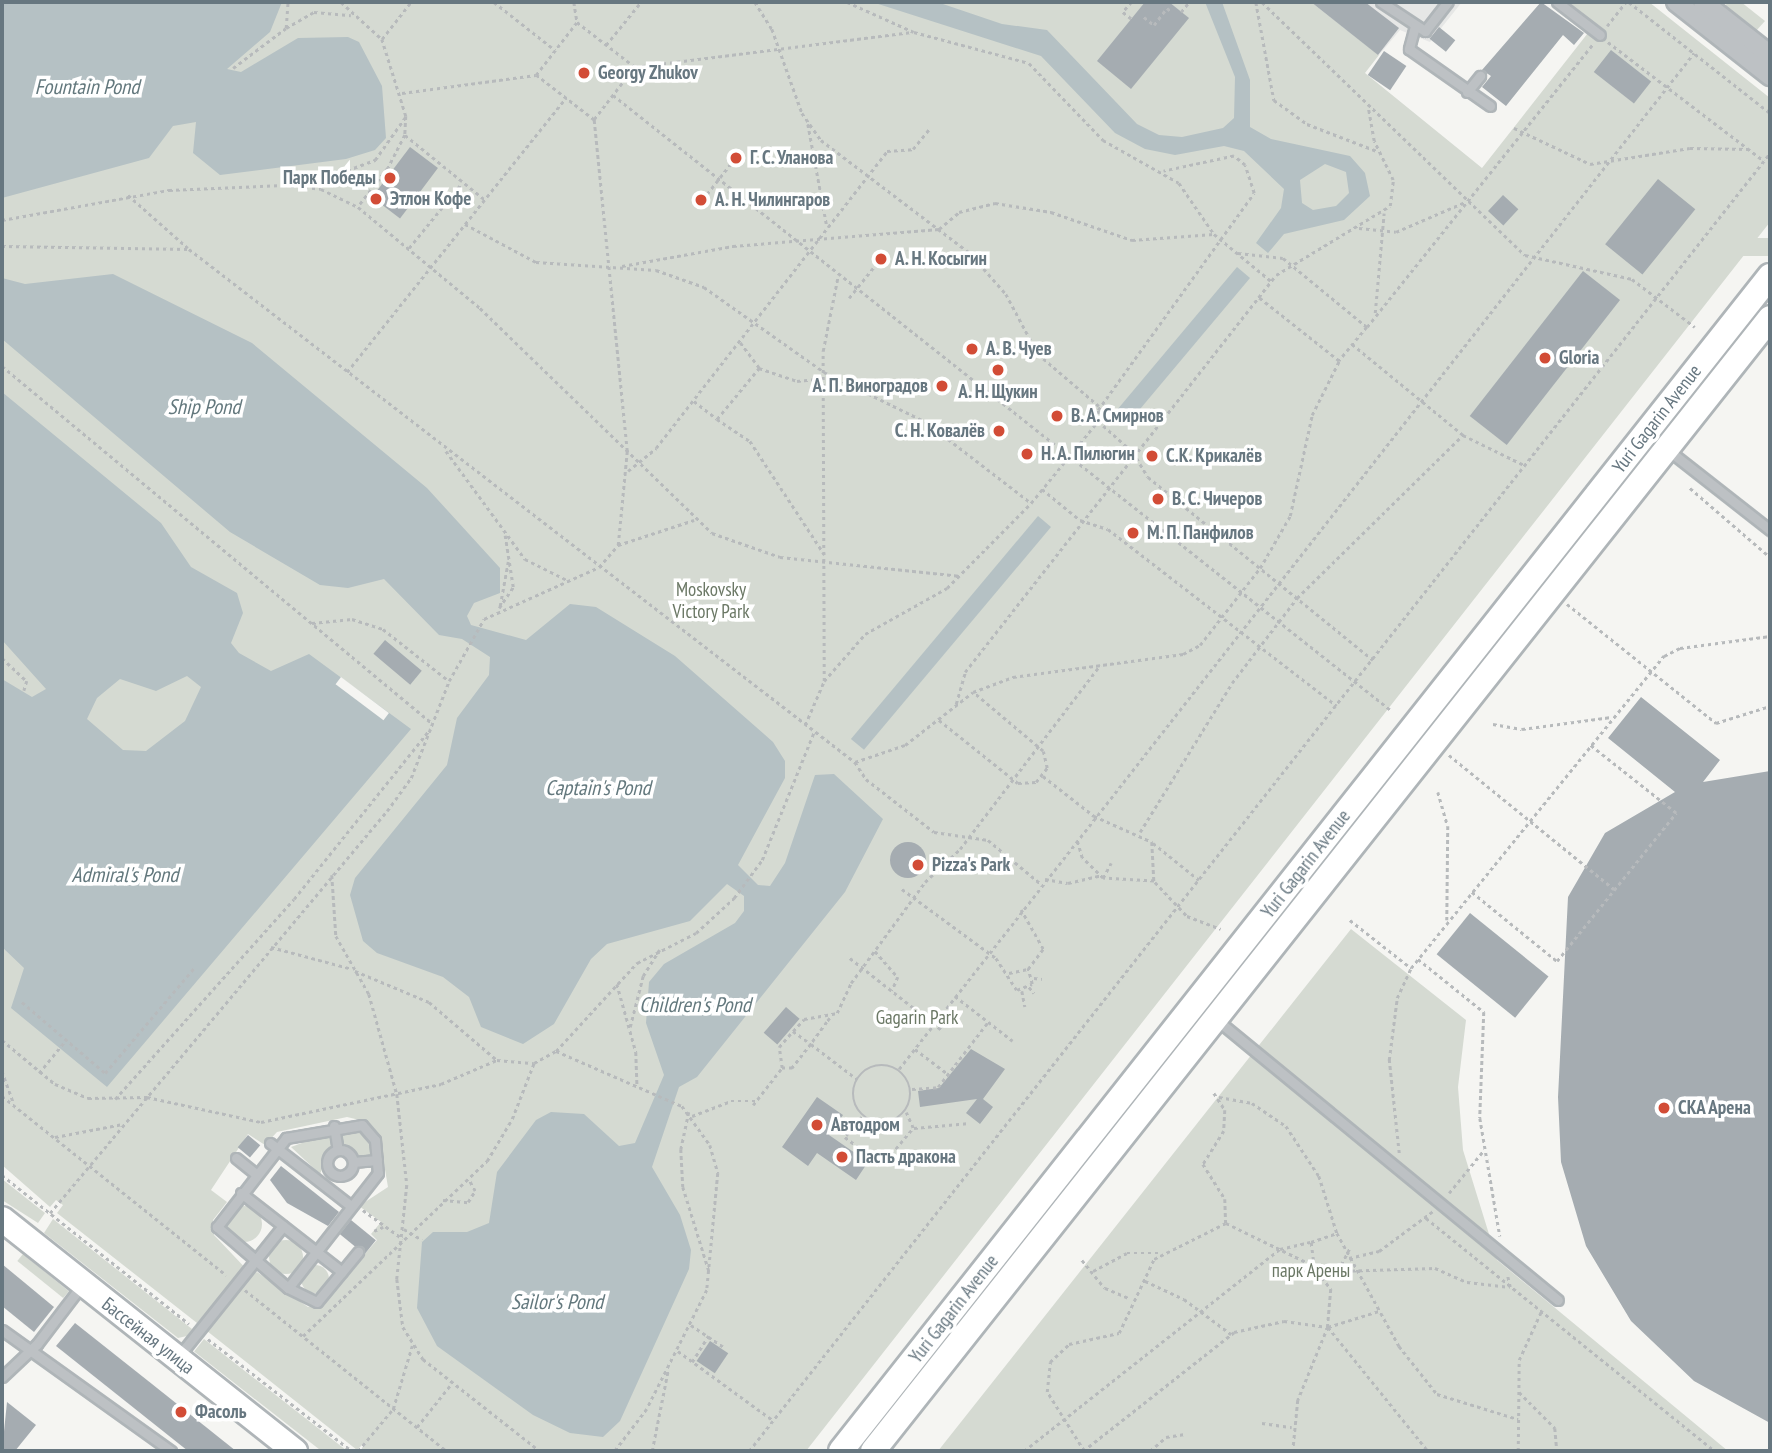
<!DOCTYPE html>
<meta charset="utf-8">
<style>
body{margin:0}
#map{position:relative;width:1772px;height:1453px;overflow:hidden;background:#f5f5f2;font-family:"PT Sans Narrow",sans-serif}
div>[style]{position:absolute}
.built>*{inset:0;background:#e6e7e6}
.green>*{inset:0;background:#d5dad2;transform-origin:0 0}
.round{border-radius:50%}
.water>*{inset:0;background:#b5c1c4;transform-origin:0 0}
.pier>*{inset:0;background:#f5f5f2;transform-origin:0 0}
.building>*{inset:0;background:#a5acb1;transform-origin:0 0}
.path>*{height:2.5px;margin-top:-1.25px;transform-origin:0;background:repeating-linear-gradient(90deg,#b7babc 0 3.5px,transparent 0 7px)}
.path>.ring{margin:-1.25px;padding:0;box-sizing:content-box;background:none;border:2.5px solid #b7babc;border-radius:50%}
.roads{filter:drop-shadow(2px 0 #afb5b8) drop-shadow(-2px 0 #afb5b8) drop-shadow(0 2px #afb5b8) drop-shadow(0 -2px #afb5b8)}
.lane>*{height:9px;margin:-4.5px;padding:0 4.5px;transform-origin:4.5px;border-radius:4.5px;background:#bdc1c4}
.lane>.ring{margin:-4.5px;padding:0;box-sizing:content-box;background:none;border:9px solid #bdc1c4;border-radius:50%}
.street>*{height:18px;margin:-9px;padding:0 9px;transform-origin:9px;border-radius:9px;background:#bdc1c4}
.secondary>*{height:24px;margin:-12px;padding:0 12px;transform-origin:12px;border-radius:12px;background:#fff}
.dots>*{width:19px;height:19px;translate:-50% -50%;box-sizing:border-box;border:4px solid #fff;border-radius:50%}
span{translate:-50% -50%;white-space:nowrap;text-align:center;line-height:1.15;-webkit-text-stroke:7px #fff;paint-order:stroke}
.poi-label{font-size:19px;color:#677780;font-weight:700}
.left{translate:0 -50%;text-align:left}
.right{translate:-100% -50%;text-align:right}
.street-label{font-size:19px;color:#677780}
.park-label{font-size:19px;color:#6b7865}
.water-label{font-size:21px;color:#63787d;font-style:italic}
.frame{position:absolute;inset:0;border:4px solid #677780;pointer-events:none}
</style>
<div id="map">
<div class="built">
<div style="clip-path:polygon(1311px 2px,1462px 2px,1430px 42px,1400px 30px,1379px 55px)"></div>
</div>
<div class="green">
<div style="clip-path:polygon(evenodd,2px 2px,1311px 2px,1379px 55px,1365px 73px,1482px 168px,1595px 24px,1568px 2px,1649px 2px,1770px 98px,1770px 222px,806px 1451px,361px 1451px,364px 1443px,357px 1450px,207px 1331px,213px 1323px,203px 1316px,197px 1323px,57px 1213px,63px 1205px,56px 1200px,50px 1207px,2px 1165px,2px 2px,347px 1117px,368px 1122px,379px 1135px,388px 1187px,359px 1206px,381px 1222px,371px 1234px,377px 1240px,323px 1302px,308px 1307px,257px 1272px,252px 1275px,214px 1235px,213px 1220px,227px 1202px,211px 1190px,248px 1134px,265px 1145px,277px 1132px,347px 1117px)"></div>
<div style="clip-path:polygon(1728px 2px,1741px 2px,1765px 21px,1756px 31px,1725px 6px)"></div>
<div style="left:1770px;top:238px;width:18px;height:568px;rotate:90deg"></div>
<div style="clip-path:polygon(1351px 929px,1466px 1020px,1458px 1087px,1463px 1150px,1497px 1260px,1728px 1451px,938px 1451px)"></div>
<div style="clip-path:polygon(355px 1127px,371px 1140px,373px 1157px,357px 1158px,341px 1145px,338px 1130px)"></div>
<div style="clip-path:polygon(329px 1133px,331px 1148px,320px 1174px,291px 1147px)"></div>
<div style="clip-path:polygon(2px 1179px,45px 1213px,38px 1223px,2px 1200px)"></div>
<div class="round" style="left:226px;top:1206px;width:36px;height:36px"></div>
<div style="clip-path:polygon(53px 1219px,192px 1329px,187px 1336px,178px 1338px,44px 1233px)"></div>
<div class="round" style="left:269px;top:1240px;width:34px;height:34px"></div>
<div style="left:23px;top:1254px;width:59px;height:9px;rotate:39deg"></div>
<div class="round" style="left:301px;top:1265px;width:28px;height:28px"></div>
<div style="left:204px;top:1339px;width:181px;height:16px;rotate:38deg"></div>
</div>
<div class="water">
<div style="clip-path:polygon(2px 2px,282px 2px,270px 32px,227px 69px,241px 72px,298px 38px,348px 37px,359px 42px,382px 86px,386px 138px,375px 150px,346px 159px,220px 175px,193px 153px,196px 122px,173px 126px,149px 158px,2px 198px)"></div>
<div style="clip-path:polygon(evenodd,872px 2px,937px 2px,1002px 24px,1047px 30px,1137px 124px,1159px 135px,1182px 137px,1223px 128px,1234px 118px,1235px 77px,1205px 2px,1222px 2px,1250px 80px,1250px 127px,1271px 139px,1350px 156px,1365px 173px,1370px 196px,1344px 220px,1284px 234px,1268px 253px,1256px 243px,1281px 208px,1284px 189px,1244px 151px,1224px 146px,1175px 155px,1145px 149px,1115px 133px,1041px 56px,872px 2px,1325px 164px,1346px 172px,1349px 193px,1336px 206px,1313px 210px,1302px 203px,1300px 180px,1325px 164px)"></div>
<div style="left:1237px;top:267px;width:17px;height:189px;rotate:40deg"></div>
<div style="clip-path:polygon(113px 274px,252px 343px,427px 488px,500px 568px,500px 593px,474px 603px,467px 616px,471px 625px,526px 640px,570px 604px,596px 607px,675px 656px,773px 742px,785px 761px,785px 778px,738px 865px,758px 885px,770px 886px,785px 863px,815px 775px,834px 774px,883px 819px,845px 892px,697px 1077px,679px 1087px,652px 1167px,680px 1215px,691px 1250px,689px 1269px,620px 1421px,603px 1437px,570px 1433px,533px 1415px,437px 1346px,417px 1308px,422px 1242px,433px 1232px,467px 1232px,489px 1223px,497px 1172px,536px 1120px,551px 1112px,584px 1114px,619px 1146px,635px 1143px,664px 1075px,646px 1023px,649px 982px,664px 964px,735px 923px,744px 911px,744px 896px,727px 884px,690px 921px,607px 944px,591px 959px,554px 1024px,523px 1044px,481px 1027px,469px 997px,443px 977px,377px 953px,363px 941px,350px 895px,355px 878px,447px 765px,457px 718px,489px 675px,490px 657px,462px 639px,439px 635px,384px 579px,348px 588px,320px 585px,230px 532px,2px 339px,2px 278px,25px 284px)"></div>
<div style="clip-path:polygon(evenodd,2px 392px,161px 523px,191px 567px,237px 593px,243px 613px,231px 643px,239px 653px,271px 671px,309px 654px,411px 729px,107px 1087px,11px 1008px,24px 968px,2px 947px,2px 679px,32px 697px,46px 689px,2px 640px,2px 392px,187px 676px,201px 687px,185px 721px,146px 751px,123px 750px,87px 719px,97px 698px,120px 679px,156px 691px,187px 676px)"></div>
<div style="left:1038px;top:516px;width:17px;height:291px;rotate:40deg"></div>
</div>
<div class="pier">
<div style="left:341px;top:677px;width:60px;height:9px;rotate:37deg"></div>
</div>
<div class="building">
<div style="clip-path:polygon(1145px 2px,1169px 2px,1189px 18px,1131px 89px,1097px 61px)"></div>
<div style="clip-path:polygon(1311px 2px,1365px 2px,1399px 28px,1378px 55px)"></div>
<div style="clip-path:polygon(1541px 2px,1584px 33px,1574px 45px,1563px 35px,1506px 106px,1482px 87px,1491px 76px,1482px 70px)"></div>
<div style="left:1439px;top:27px;width:21px;height:15px;rotate:39deg"></div>
<div style="left:1611px;top:50px;width:51px;height:28px;rotate:38deg"></div>
<div style="left:1384px;top:51px;width:27px;height:29px;rotate:34deg"></div>
<div style="left:410px;top:147px;width:35px;height:63px;rotate:37deg"></div>
<div style="left:1658px;top:179px;width:48px;height:84px;rotate:39deg"></div>
<div style="left:1503px;top:195px;width:21px;height:22px;rotate:43deg"></div>
<div style="left:1583px;top:271px;width:47px;height:184px;rotate:38deg"></div>
<div style="left:385px;top:640px;width:48px;height:18px;rotate:40deg"></div>
<div style="clip-path:polygon(1641px 697px,1720px 760px,1703px 782px,1770px 771px,1770px 1423px,1694px 1381px,1631px 1321px,1586px 1246px,1561px 1162px,1558px 1097px,1568px 897px,1605px 833px,1675px 792px,1608px 738px)"></div>
<div class="round" style="left:890px;top:842px;width:36px;height:36px"></div>
<div style="left:1470px;top:913px;width:101px;height:53px;rotate:39deg"></div>
<div style="left:786px;top:1007px;width:18px;height:34px;rotate:41deg"></div>
<div style="clip-path:polygon(971px 1049px,1005px 1069px,983px 1099px,993px 1107px,980px 1124px,966px 1113px,977px 1099px,920px 1107px,918px 1091px,939px 1088px)"></div>
<div style="clip-path:polygon(817px 1097px,843px 1115px,829px 1135px,868px 1162px,856px 1180px,817px 1153px,808px 1166px,782px 1147px)"></div>
<div style="left:248px;top:1135px;width:16px;height:16px;rotate:40deg"></div>
<div style="clip-path:polygon(281px 1166px,339px 1212px,328px 1226px,287px 1203px,270px 1180px)"></div>
<div style="left:351px;top:1220px;width:32px;height:18px;rotate:39deg"></div>
<div style="clip-path:polygon(2px 1264px,54px 1307px,34px 1332px,2px 1306px)"></div>
<div style="clip-path:polygon(75px 1323px,152px 1384px,236px 1451px,188px 1451px,56px 1346px)"></div>
<div style="left:710px;top:1341px;width:22px;height:24px;rotate:34deg"></div>
<div style="clip-path:polygon(7px 1402px,36px 1425px,15px 1451px,2px 1451px)"></div>
</div>
<div class="path">
<div style="left:341px;top:2px;width:55px;rotate:42.1deg"></div>
<div style="left:382px;top:39px;width:81px;rotate:72.7deg"></div>
<div style="left:406px;top:116px;width:19px;rotate:93deg"></div>
<div style="left:405px;top:135px;width:37px;rotate:117deg"></div>
<div style="left:388px;top:168px;width:49px;rotate:127.6deg"></div>
<div style="left:494px;top:2px;width:78px;rotate:38.2deg"></div>
<div style="left:574px;top:2px;width:20px;rotate:81deg"></div>
<div style="left:755px;top:2px;width:32px;rotate:58deg"></div>
<div style="left:772px;top:29px;width:89px;rotate:70.3deg"></div>
<div style="left:802px;top:113px;width:33px;rotate:55deg"></div>
<div style="left:821px;top:140px;width:187px;rotate:37.2deg"></div>
<div style="left:970px;top:253px;width:55px;rotate:48.7deg"></div>
<div style="left:1006px;top:294px;width:68px;rotate:61.9deg"></div>
<div style="left:1038px;top:354px;width:80px;rotate:40.4deg"></div>
<div style="left:847px;top:2px;width:73px;rotate:24.1deg"></div>
<div style="left:914px;top:32px;width:119px;rotate:15.1deg"></div>
<div style="left:1029px;top:63px;width:107px;rotate:46.1deg"></div>
<div style="left:1103px;top:140px;width:87px;rotate:29.5deg"></div>
<div style="left:1179px;top:183px;width:62px;rotate:55.5deg"></div>
<div style="left:1214px;top:234px;width:74px;rotate:39.5deg"></div>
<div style="left:1132px;top:2px;width:13px;rotate:132deg"></div>
<div style="left:1123px;top:12px;width:11px;rotate:38deg"></div>
<div style="left:1256px;top:2px;width:100px;rotate:79.6deg"></div>
<div style="left:1274px;top:100px;width:41px;rotate:36deg"></div>
<div style="left:1307px;top:124px;width:75px;rotate:21.1deg"></div>
<div style="left:1262px;top:2px;width:365px;rotate:43.9deg"></div>
<div style="left:1525px;top:255px;width:110px;rotate:12.6deg"></div>
<div style="left:1632px;top:279px;width:79px;rotate:37.3deg"></div>
<div style="left:1629px;top:2px;width:179px;rotate:38.2deg"></div>
<div style="left:1181px;top:12px;width:13px;rotate:-51deg"></div>
<div style="left:1144px;top:17px;width:13px;rotate:39deg"></div>
<div style="left:1154px;top:25px;width:21px;rotate:-53deg"></div>
<div style="left:1167px;top:8px;width:6px;rotate:39deg"></div>
<div style="left:577px;top:22px;width:73px;rotate:37.8deg"></div>
<div style="left:635px;top:67px;width:67px;rotate:127.7deg"></div>
<div style="left:594px;top:120px;width:73px;rotate:-142.2deg"></div>
<div style="left:536px;top:75px;width:67px;rotate:-52.3deg"></div>
<div style="left:1607px;top:26px;width:31px;rotate:-52deg"></div>
<div style="left:286px;top:28px;width:32px;rotate:-30deg"></div>
<div style="left:314px;top:12px;width:37px;rotate:5deg"></div>
<div style="left:382px;top:39px;width:47px;rotate:-51.9deg"></div>
<div style="left:1608px;top:42px;width:196px;rotate:37.3deg"></div>
<div style="left:606px;top:45px;width:55px;rotate:-50.9deg"></div>
<div style="left:635px;top:67px;width:279px;rotate:-7.2deg"></div>
<div style="left:233px;top:68px;width:66px;rotate:-37deg"></div>
<div style="left:286px;top:28px;width:26px;rotate:-86deg"></div>
<div style="left:402px;top:93px;width:135px;rotate:-7.7deg"></div>
<div style="left:613px;top:95px;width:993px;rotate:38.34deg"></div>
<div style="left:808px;top:124px;width:105px;rotate:79.5deg"></div>
<div style="left:1514px;top:128px;width:84px;rotate:25.3deg"></div>
<div style="left:1590px;top:164px;width:101px;rotate:-9.1deg"></div>
<div style="left:1690px;top:148px;width:59px;rotate:1deg"></div>
<div style="left:405px;top:135px;width:102px;rotate:39deg"></div>
<div style="left:308px;top:185px;width:72px;rotate:-20.5deg"></div>
<div style="left:375px;top:160px;width:54px;rotate:-54.8deg"></div>
<div style="left:707px;top:194px;width:37px;rotate:-52deg"></div>
<div style="left:128px;top:195px;width:80px;rotate:41.5deg"></div>
<div style="left:2px;top:220px;width:170px;rotate:-10.2deg"></div>
<div style="left:169px;top:190px;width:115px;rotate:-2.5deg"></div>
<div style="left:284px;top:185px;width:37px;rotate:6deg"></div>
<div style="left:321px;top:189px;width:41px;rotate:25.9deg"></div>
<div style="left:358px;top:207px;width:158px;rotate:39.6deg"></div>
<div style="left:480px;top:308px;width:323px;rotate:44.1deg"></div>
<div style="left:712px;top:533px;width:72px;rotate:19.4deg"></div>
<div style="left:780px;top:557px;width:182px;rotate:6deg"></div>
<div style="left:465px;top:224px;width:81px;rotate:28.2deg"></div>
<div style="left:536px;top:262px;width:120px;rotate:3.8deg"></div>
<div style="left:656px;top:270px;width:51px;rotate:19.5deg"></div>
<div style="left:704px;top:287px;width:147px;rotate:35.3deg"></div>
<div style="left:824px;top:372px;width:114px;rotate:26.1deg"></div>
<div style="left:926px;top:422px;width:133px;rotate:37.6deg"></div>
<div style="left:1359px;top:228px;width:37px;rotate:6deg"></div>
<div style="left:1396px;top:232px;width:75px;rotate:-23.5deg"></div>
<div style="left:2px;top:246px;width:187px;rotate:0.9deg"></div>
<div style="left:189px;top:249px;width:841px;rotate:37.61deg"></div>
<div style="left:855px;top:762px;width:53px;rotate:-18.8deg"></div>
<div style="left:905px;top:745px;width:86px;rotate:-37.9deg"></div>
<div style="left:973px;top:692px;width:43px;rotate:-20.6deg"></div>
<div style="left:1013px;top:677px;width:172px;rotate:-7.7deg"></div>
<div style="left:1183px;top:654px;width:19px;rotate:-28deg"></div>
<div style="left:1200px;top:645px;width:98px;rotate:-52.1deg"></div>
<div style="left:1260px;top:568px;width:60px;rotate:-60deg"></div>
<div style="left:1290px;top:516px;width:103px;rotate:-77.7deg"></div>
<div style="left:1312px;top:415px;width:60px;rotate:-63.4deg"></div>
<div style="left:409px;top:248px;width:84px;rotate:-50.8deg"></div>
<div style="left:1238px;top:253px;width:45px;rotate:6.3deg"></div>
<div style="left:1283px;top:258px;width:109px;rotate:39.4deg"></div>
<div style="left:1367px;top:327px;width:44px;rotate:129.5deg"></div>
<div style="left:1339px;top:361px;width:103px;rotate:-141.7deg"></div>
<div style="left:622px;top:266px;width:113px;rotate:-10.2deg"></div>
<div style="left:733px;top:246px;width:207px;rotate:-4.7deg"></div>
<div style="left:939px;top:229px;width:26px;rotate:-40deg"></div>
<div style="left:959px;top:212px;width:37px;rotate:-14deg"></div>
<div style="left:995px;top:203px;width:57px;rotate:9.1deg"></div>
<div style="left:1051px;top:212px;width:86px;rotate:19.1deg"></div>
<div style="left:1132px;top:240px;width:82px;rotate:-4.2deg"></div>
<div style="left:849px;top:298px;width:45px;rotate:-51.3deg"></div>
<div style="left:1375px;top:313px;width:100px;rotate:-84.9deg"></div>
<div style="left:1367px;top:327px;width:361px;rotate:-51.4deg"></div>
<div style="left:1352px;top:344px;width:144px;rotate:39.3deg"></div>
<div style="left:1463px;top:435px;width:70px;rotate:26.2deg"></div>
<div style="left:2px;top:366px;width:560px;rotate:39.71deg"></div>
<div style="left:759px;top:368px;width:40px;rotate:18.9deg"></div>
<div style="left:797px;top:381px;width:27px;rotate:-6deg"></div>
<div style="left:347px;top:372px;width:351px;rotate:-51.4deg"></div>
<div style="left:694px;top:401px;width:29px;rotate:38deg"></div>
<div style="left:717px;top:419px;width:66px;rotate:-50.5deg"></div>
<div style="left:759px;top:368px;width:34px;rotate:-127deg"></div>
<div style="left:717px;top:419px;width:40px;rotate:34deg"></div>
<div style="left:750px;top:441px;width:136px;rotate:56.7deg"></div>
<div style="left:1098px;top:421px;width:47px;rotate:41.5deg"></div>
<div style="left:1133px;top:452px;width:29px;rotate:59deg"></div>
<div style="left:1148px;top:477px;width:290px;rotate:39.1deg"></div>
<div style="left:446px;top:451px;width:134px;rotate:53.8deg"></div>
<div style="left:525px;top:559px;width:47px;rotate:26.6deg"></div>
<div style="left:628px;top:471px;width:36px;rotate:-39deg"></div>
<div style="left:656px;top:448px;width:376px;rotate:-52.1deg"></div>
<div style="left:887px;top:151px;width:26px;rotate:-4deg"></div>
<div style="left:913px;top:149px;width:26px;rotate:-51deg"></div>
<div style="left:1690px;top:488px;width:106px;rotate:40.8deg"></div>
<div style="left:1042px;top:489px;width:49px;rotate:39.2deg"></div>
<div style="left:1080px;top:520px;width:29px;rotate:18deg"></div>
<div style="left:1108px;top:529px;width:289px;rotate:37.7deg"></div>
<div style="left:618px;top:545px;width:80px;rotate:-18.2deg"></div>
<div style="left:1567px;top:604px;width:191px;rotate:38.6deg"></div>
<div style="left:1716px;top:723px;width:57px;rotate:-17.5deg"></div>
<div style="left:500px;top:606px;width:45px;rotate:-79.7deg"></div>
<div style="left:499px;top:608px;width:25px;rotate:-56deg"></div>
<div style="left:513px;top:587px;width:52px;rotate:-98.9deg"></div>
<div style="left:312px;top:623px;width:40px;rotate:-5.7deg"></div>
<div style="left:352px;top:619px;width:33px;rotate:18deg"></div>
<div style="left:383px;top:629px;width:84px;rotate:38.2deg"></div>
<div style="left:2px;top:658px;width:34px;rotate:43deg"></div>
<div style="left:27px;top:681px;width:10px;rotate:107deg"></div>
<div style="left:824px;top:681px;width:62px;rotate:-48.9deg"></div>
<div style="left:865px;top:634px;width:94px;rotate:-29.3deg"></div>
<div style="left:947px;top:588px;width:120px;rotate:-45.3deg"></div>
<div style="left:1031px;top:503px;width:106px;rotate:-50.7deg"></div>
<div style="left:1098px;top:421px;width:11px;rotate:-90deg"></div>
<div style="left:1098px;top:410px;width:267px;rotate:-54.3deg"></div>
<div style="left:1254px;top:193px;width:29px;rotate:-108deg"></div>
<div style="left:1245px;top:165px;width:14px;rotate:-141deg"></div>
<div style="left:1234px;top:156px;width:72px;rotate:167.9deg"></div>
<div style="left:956px;top:704px;width:33px;rotate:-74deg"></div>
<div style="left:965px;top:672px;width:504px;rotate:-51.93deg"></div>
<div style="left:1276px;top:275px;width:133px;rotate:-31.2deg"></div>
<div style="left:1390px;top:206px;width:26px;rotate:-83deg"></div>
<div style="left:1393px;top:180px;width:43px;rotate:-116deg"></div>
<div style="left:1374px;top:141px;width:35px;rotate:-100deg"></div>
<div style="left:939px;top:720px;width:101px;rotate:38.6deg"></div>
<div style="left:1018px;top:783px;width:18px;rotate:-3deg"></div>
<div style="left:1036px;top:782px;width:18px;rotate:-52deg"></div>
<div style="left:1047px;top:768px;width:17px;rotate:-103deg"></div>
<div style="left:1043px;top:751px;width:90px;rotate:-140deg"></div>
<div style="left:1493px;top:724px;width:29px;rotate:10deg"></div>
<div style="left:1522px;top:729px;width:90px;rotate:-7.7deg"></div>
<div style="left:805px;top:725px;width:48px;rotate:-66.6deg"></div>
<div style="left:824px;top:681px;width:330px;rotate:-90.2deg"></div>
<div style="left:823px;top:351px;width:76px;rotate:-78.7deg"></div>
<div style="left:1449px;top:755px;width:213px;rotate:39.1deg"></div>
<div style="left:855px;top:762px;width:20px;rotate:57deg"></div>
<div style="left:866px;top:779px;width:86px;rotate:37.9deg"></div>
<div style="left:934px;top:832px;width:55px;rotate:8.4deg"></div>
<div style="left:988px;top:840px;width:69px;rotate:39.7deg"></div>
<div style="left:1043px;top:776px;width:65px;rotate:38.1deg"></div>
<div style="left:1094px;top:816px;width:64px;rotate:24.1deg"></div>
<div style="left:1152px;top:842px;width:39px;rotate:87deg"></div>
<div style="left:1154px;top:881px;width:51px;rotate:-176.6deg"></div>
<div style="left:1103px;top:878px;width:29px;rotate:-136deg"></div>
<div style="left:1082px;top:858px;width:18px;rotate:-106deg"></div>
<div style="left:1438px;top:792px;width:35px;rotate:74deg"></div>
<div style="left:1448px;top:826px;width:94px;rotate:90.6deg"></div>
<div style="left:1140px;top:832px;width:175px;rotate:-58.3deg"></div>
<div style="left:1232px;top:683px;width:107px;rotate:-52.6deg"></div>
<div style="left:1297px;top:598px;width:233px;rotate:-44.5deg"></div>
<div style="left:1153px;top:843px;width:59px;rotate:38.8deg"></div>
<div style="left:332px;top:875px;width:61px;rotate:86.2deg"></div>
<div style="left:336px;top:936px;width:67px;rotate:60.4deg"></div>
<div style="left:369px;top:994px;width:104px;rotate:74.4deg"></div>
<div style="left:397px;top:1094px;width:92px;rotate:83.7deg"></div>
<div style="left:407px;top:1185px;width:95px;rotate:96.1deg"></div>
<div style="left:397px;top:1279px;width:48px;rotate:82.9deg"></div>
<div style="left:403px;top:1327px;width:38px;rotate:58deg"></div>
<div style="left:423px;top:1359px;width:149px;rotate:38.2deg"></div>
<div style="left:1103px;top:878px;width:17px;rotate:-62deg"></div>
<div style="left:1045px;top:879px;width:23px;rotate:10deg"></div>
<div style="left:1068px;top:883px;width:32px;rotate:-13deg"></div>
<div style="left:1155px;top:882px;width:47px;rotate:46.7deg"></div>
<div style="left:1187px;top:916px;width:36px;rotate:21deg"></div>
<div style="left:902px;top:889px;width:117px;rotate:36.3deg"></div>
<div style="left:996px;top:958px;width:38px;rotate:57deg"></div>
<div style="left:1017px;top:990px;width:16px;rotate:-22deg"></div>
<div style="left:1032px;top:984px;width:16px;rotate:-105deg"></div>
<div style="left:1472px;top:892px;width:109px;rotate:39.1deg"></div>
<div style="left:1557px;top:961px;width:190px;rotate:-51.2deg"></div>
<div style="left:1676px;top:813px;width:110px;rotate:-141.7deg"></div>
<div style="left:1350px;top:920px;width:78px;rotate:38.2deg"></div>
<div style="left:1411px;top:968px;width:402px;rotate:-51deg"></div>
<div style="left:1664px;top:656px;width:18px;rotate:-27deg"></div>
<div style="left:1680px;top:648px;width:91px;rotate:-7.6deg"></div>
<div style="left:271px;top:947px;width:81px;rotate:15.1deg"></div>
<div style="left:875px;top:951px;width:35px;rotate:49deg"></div>
<div style="left:898px;top:977px;width:15px;rotate:113deg"></div>
<div style="left:850px;top:958px;width:118px;rotate:38.1deg"></div>
<div style="left:1418px;top:959px;width:85px;rotate:38.8deg"></div>
<div style="left:1484px;top:1012px;width:106px;rotate:92.2deg"></div>
<div style="left:1480px;top:1118px;width:120px;rotate:80.4deg"></div>
<div style="left:355px;top:971px;width:80px;rotate:22.7deg"></div>
<div style="left:429px;top:1002px;width:89px;rotate:40.5deg"></div>
<div style="left:1009px;top:973px;width:19px;rotate:-12deg"></div>
<div style="left:1028px;top:969px;width:25px;rotate:-53deg"></div>
<div style="left:1043px;top:949px;width:45px;rotate:-119.4deg"></div>
<div style="left:1034px;top:978px;width:8px;rotate:7deg"></div>
<div style="left:617px;top:984px;width:71px;rotate:74.4deg"></div>
<div style="left:636px;top:1052px;width:34px;rotate:88deg"></div>
<div style="left:1029px;top:987px;width:8px;rotate:50deg"></div>
<div style="left:1022px;top:991px;width:16px;rotate:79deg"></div>
<div style="left:955px;top:996px;width:73px;rotate:37.8deg"></div>
<div style="left:22px;top:1002px;width:109px;rotate:40.5deg"></div>
<div style="left:105px;top:1073px;width:139px;rotate:-49.7deg"></div>
<div style="left:830px;top:1018px;width:5px;rotate:127deg"></div>
<div style="left:827px;top:1022px;width:27px;rotate:126deg"></div>
<div style="left:811px;top:1044px;width:31px;rotate:128deg"></div>
<div style="left:792px;top:1068px;width:10px;rotate:180deg"></div>
<div style="left:782px;top:1068px;width:21px;rotate:-98deg"></div>
<div style="left:779px;top:1047px;width:21px;rotate:-49deg"></div>
<div style="left:793px;top:1031px;width:22px;rotate:36deg"></div>
<div style="left:811px;top:1044px;width:58px;rotate:37.3deg"></div>
<div style="left:630px;top:1027px;width:53px;rotate:-75.7deg"></div>
<div style="left:643px;top:976px;width:31px;rotate:-58deg"></div>
<div style="left:793px;top:1031px;width:16px;rotate:-47deg"></div>
<div style="left:804px;top:1019px;width:34px;rotate:-10deg"></div>
<div style="left:837px;top:1013px;width:33px;rotate:-65deg"></div>
<div style="left:851px;top:983px;width:125px;rotate:-53.8deg"></div>
<div style="left:925px;top:882px;width:48px;rotate:-43.3deg"></div>
<div style="left:960px;top:849px;width:231px;rotate:-52.7deg"></div>
<div style="left:2px;top:1040px;width:69px;rotate:39.7deg"></div>
<div style="left:55px;top:1084px;width:36px;rotate:23deg"></div>
<div style="left:88px;top:1098px;width:59px;rotate:-1deg"></div>
<div style="left:147px;top:1097px;width:117px;rotate:12.4deg"></div>
<div style="left:261px;top:1122px;width:184px;rotate:-11.9deg"></div>
<div style="left:441px;top:1084px;width:61px;rotate:-23.2deg"></div>
<div style="left:497px;top:1060px;width:37px;rotate:5deg"></div>
<div style="left:534px;top:1063px;width:25px;rotate:-29deg"></div>
<div style="left:556px;top:1051px;width:120px;rotate:-47.4deg"></div>
<div style="left:637px;top:963px;width:66px;rotate:-27deg"></div>
<div style="left:696px;top:933px;width:52px;rotate:-42.6deg"></div>
<div style="left:734px;top:898px;width:47px;rotate:-53.6deg"></div>
<div style="left:762px;top:860px;width:138px;rotate:-67.9deg"></div>
<div style="left:915px;top:1049px;width:41px;rotate:37.1deg"></div>
<div style="left:556px;top:1051px;width:137px;rotate:23.6deg"></div>
<div style="left:682px;top:1106px;width:48px;rotate:54.3deg"></div>
<div style="left:710px;top:1145px;width:29px;rotate:74deg"></div>
<div style="left:718px;top:1173px;width:118px;rotate:95.4deg"></div>
<div style="left:707px;top:1290px;width:133px;rotate:116.8deg"></div>
<div style="left:647px;top:1409px;width:53px;rotate:127.3deg"></div>
<div class="ring" style="left:853px;top:1065px;width:55.5px;height:55.5px"></div>
<div style="left:899px;top:1069px;width:1290px;rotate:-51.96deg"></div>
<div style="left:2px;top:1071px;width:35px;rotate:70deg"></div>
<div style="left:39px;top:1073px;width:43px;rotate:-50.7deg"></div>
<div style="left:912px;top:1089px;width:26px;rotate:-4deg"></div>
<div style="left:938px;top:1087px;width:82px;rotate:-52.4deg"></div>
<div style="left:1214px;top:1093px;width:20px;rotate:57deg"></div>
<div style="left:1225px;top:1110px;width:21px;rotate:93deg"></div>
<div style="left:1224px;top:1131px;width:39px;rotate:122deg"></div>
<div style="left:1203px;top:1164px;width:41px;rotate:57.8deg"></div>
<div style="left:1225px;top:1199px;width:24px;rotate:88deg"></div>
<div style="left:1226px;top:1223px;width:98px;rotate:26deg"></div>
<div style="left:1314px;top:1266px;width:29px;rotate:54deg"></div>
<div style="left:1331px;top:1289px;width:38px;rotate:95deg"></div>
<div style="left:1328px;top:1327px;width:79px;rotate:112.3deg"></div>
<div style="left:1298px;top:1400px;width:51px;rotate:95.6deg"></div>
<div style="left:2px;top:1096px;width:287px;rotate:38.6deg"></div>
<div style="left:1219px;top:1097px;width:34px;rotate:10deg"></div>
<div style="left:1252px;top:1103px;width:41px;rotate:34.1deg"></div>
<div style="left:1286px;top:1126px;width:60px;rotate:56.6deg"></div>
<div style="left:1319px;top:1176px;width:60px;rotate:72.5deg"></div>
<div style="left:115px;top:1099px;width:268px;rotate:-48.2deg"></div>
<div style="left:294px;top:899px;width:218px;rotate:-51.3deg"></div>
<div style="left:753px;top:1105px;width:46px;rotate:-52.1deg"></div>
<div style="left:689px;top:1112px;width:38px;rotate:102deg"></div>
<div style="left:681px;top:1149px;width:38px;rotate:87deg"></div>
<div style="left:683px;top:1187px;width:88px;rotate:72.8deg"></div>
<div style="left:692px;top:1116px;width:42px;rotate:-21deg"></div>
<div style="left:731px;top:1101px;width:25px"></div>
<div style="left:862px;top:1117px;width:26px;rotate:130deg"></div>
<div style="left:845px;top:1137px;width:46px;rotate:37.1deg"></div>
<div style="left:882px;top:1165px;width:48px;rotate:-50deg"></div>
<div style="left:913px;top:1128px;width:17px;rotate:-114deg"></div>
<div style="left:914px;top:1128px;width:56px;rotate:-5.1deg"></div>
<div style="left:55px;top:1137px;width:69px;rotate:-10.8deg"></div>
<div style="left:1399px;top:1153px;width:94px;rotate:-96.1deg"></div>
<div style="left:1389px;top:1060px;width:63px;rotate:-82.6deg"></div>
<div style="left:1397px;top:998px;width:33px;rotate:-65deg"></div>
<div style="left:2px;top:1175px;width:239px;rotate:38.5deg"></div>
<div style="left:1449px;top:1193px;width:55px;rotate:-50.9deg"></div>
<div style="left:443px;top:1200px;width:25px;rotate:5deg"></div>
<div style="left:468px;top:1202px;width:13px;rotate:-58deg"></div>
<div style="left:475px;top:1191px;width:13px;rotate:-119deg"></div>
<div style="left:363px;top:1210px;width:49px;rotate:35.9deg"></div>
<div style="left:50px;top:1213px;width:525px;rotate:-50.03deg"></div>
<div style="left:387px;top:811px;width:41px;rotate:-54deg"></div>
<div style="left:411px;top:778px;width:104px;rotate:-68.6deg"></div>
<div style="left:449px;top:681px;width:71px;rotate:-60.6deg"></div>
<div style="left:484px;top:619px;width:126px;rotate:-24.3deg"></div>
<div style="left:599px;top:567px;width:29px;rotate:-49deg"></div>
<div style="left:618px;top:545px;width:94px;rotate:-84.5deg"></div>
<div style="left:627px;top:451px;width:333px;rotate:-95.7deg"></div>
<div style="left:1426px;top:1218px;width:371px;rotate:38.9deg"></div>
<div style="left:404px;top:1229px;width:21px;rotate:31deg"></div>
<div style="left:374px;top:1231px;width:10px;rotate:-24deg"></div>
<div style="left:1349px;top:1258px;width:31px;rotate:-13deg"></div>
<div style="left:1379px;top:1251px;width:67px;rotate:-36.5deg"></div>
<div style="left:1082px;top:1260px;width:36px;rotate:51deg"></div>
<div style="left:1105px;top:1288px;width:26px;rotate:23deg"></div>
<div style="left:1314px;top:1267px;width:25px;rotate:-97deg"></div>
<div style="left:1311px;top:1242px;width:28px;rotate:-19deg"></div>
<div style="left:1337px;top:1233px;width:129px;rotate:61.2deg"></div>
<div style="left:1399px;top:1346px;width:61px;rotate:51.6deg"></div>
<div style="left:1437px;top:1394px;width:85px;rotate:17.2deg"></div>
<div style="left:1319px;top:1270px;width:19px;rotate:3deg"></div>
<div style="left:1338px;top:1271px;width:25px;rotate:-63deg"></div>
<div style="left:1093px;top:1271px;width:38px;rotate:-28deg"></div>
<div style="left:1127px;top:1253px;width:35px"></div>
<div style="left:1338px;top:1271px;width:97px;rotate:-1.8deg"></div>
<div style="left:1435px;top:1268px;width:35px;rotate:24deg"></div>
<div style="left:1467px;top:1282px;width:43px;rotate:6.6deg"></div>
<div style="left:1510px;top:1287px;width:13px;rotate:-103deg"></div>
<div style="left:1145px;top:1281px;width:43px;rotate:24.8deg"></div>
<div style="left:1184px;top:1299px;width:59px;rotate:36.7deg"></div>
<div style="left:245px;top:1290px;width:258px;rotate:38.6deg"></div>
<div style="left:691px;top:1325px;width:40px;rotate:34deg"></div>
<div style="left:1328px;top:1327px;width:159px;rotate:51.1deg"></div>
<div style="left:303px;top:1336px;width:254px;rotate:-43.6deg"></div>
<div style="left:487px;top:1161px;width:49px;rotate:-59.2deg"></div>
<div style="left:512px;top:1119px;width:60px;rotate:-68.6deg"></div>
<div style="left:208px;top:1339px;width:182px;rotate:37.9deg"></div>
<div style="left:678px;top:1351px;width:119px;rotate:36.1deg"></div>
<div style="left:692px;top:1362px;width:31px;rotate:-58deg"></div>
<div style="left:1519px;top:1392px;width:51px;rotate:45deg"></div>
<div style="left:1555px;top:1428px;width:23px;rotate:85deg"></div>
<div style="left:1262px;top:1423px;width:30px;rotate:8deg"></div>
<div style="left:417px;top:1427px;width:56px;rotate:-51.5deg"></div>
<div style="left:358px;top:1451px;width:55px;rotate:-50.2deg"></div>
<div style="left:393px;top:1409px;width:66px;rotate:-73.2deg"></div>
<div style="left:652px;top:1451px;width:83px;rotate:-78.8deg"></div>
<div style="left:749px;top:1451px;width:1651px;rotate:-51.81deg"></div>
<div style="left:1024px;top:1451px;width:326px;rotate:-38.3deg"></div>
<div style="left:1280px;top:1249px;width:31px;rotate:-13deg"></div>
<div style="left:1083px;top:1451px;width:192px;rotate:-38.2deg"></div>
<div style="left:1234px;top:1332px;width:51px;rotate:-12.4deg"></div>
<div style="left:1284px;top:1321px;width:44px;rotate:7.8deg"></div>
<div style="left:1328px;top:1327px;width:53px;rotate:-17.4deg"></div>
<div style="left:1084px;top:1451px;width:70px;rotate:-122.1deg"></div>
<div style="left:1047px;top:1392px;width:30px;rotate:-84deg"></div>
<div style="left:1050px;top:1362px;width:26px;rotate:-43deg"></div>
<div style="left:1069px;top:1344px;width:51px;rotate:-12.4deg"></div>
<div style="left:1119px;top:1333px;width:82px;rotate:-64.7deg"></div>
<div style="left:1154px;top:1259px;width:80px;rotate:-26.6deg"></div>
<div style="left:1150px;top:1451px;width:21px;rotate:-41deg"></div>
<div style="left:1166px;top:1437px;width:19px;rotate:-9deg"></div>
<div style="left:1518px;top:1451px;width:91px;rotate:-89.4deg"></div>
<div style="left:1519px;top:1360px;width:53px;rotate:-65.4deg"></div>
</div>
<div class="roads">
<div class="lane">
<div style="left:1381px;top:2px;width:53px;rotate:33.4deg"></div>
<div style="left:1425px;top:31px;width:37px;rotate:-52deg"></div>
<div style="left:1557px;top:2px;width:54px;rotate:37.5deg"></div>
<div style="left:1415px;top:26px;width:24px;rotate:105deg"></div>
<div style="left:1409px;top:49px;width:99px;rotate:35.1deg"></div>
<div style="left:1467px;top:92px;width:21px;rotate:-51deg"></div>
<div style="left:1668px;top:450px;width:130px;rotate:38.1deg"></div>
<div style="left:1217px;top:1020px;width:441px;rotate:39.4deg"></div>
<div style="left:334px;top:1126px;width:24px;rotate:81deg"></div>
<div style="left:270px;top:1143px;width:103px;rotate:37.9deg"></div>
<div class="ring" style="left:327px;top:1150px;width:17px;height:17px"></div>
<div style="left:236px;top:1158px;width:26px;rotate:39deg"></div>
<div style="left:353px;top:1162px;width:24px;rotate:-5deg"></div>
<div style="left:241px;top:1193px;width:128px;rotate:38deg"></div>
<div style="left:288px;top:1288px;width:94px;rotate:-139.3deg"></div>
<div style="left:217px;top:1227px;width:113px;rotate:-52.2deg"></div>
<div style="left:286px;top:1138px;width:77px;rotate:-9.7deg"></div>
<div style="left:362px;top:1125px;width:20px;rotate:49deg"></div>
<div style="left:375px;top:1140px;width:33px;rotate:85deg"></div>
<div style="left:378px;top:1173px;width:146px;rotate:128deg"></div>
<div style="left:288px;top:1288px;width:32px;rotate:26deg"></div>
<div style="left:317px;top:1302px;width:65px;rotate:-50.6deg"></div>
<div style="left:2px;top:1330px;width:208px;rotate:35.6deg"></div>
<div style="left:178px;top:1357px;width:168px;rotate:-51.3deg"></div>
<div style="left:2px;top:1377px;width:48px;rotate:-43.3deg"></div>
<div style="left:37px;top:1344px;width:74px;rotate:-52.7deg"></div>
</div>
<div class="street">
<div style="left:1676px;top:2px;width:120px;rotate:38.2deg"></div>
<div style="left:1703px;top:2px;width:85px;rotate:38.3deg"></div>
</div>
<div class="secondary">
<div style="left:2px;top:1219px;width:374px;rotate:38.4deg"></div>
<div style="left:841px;top:1451px;width:1498px;rotate:-51.67deg"></div>
<div style="left:873px;top:1451px;width:1445px;rotate:-51.63deg"></div>
</div>
</div>
<div class="dots">
<div style="left:584px;top:73px;background:#d24c36"></div>
<div style="left:736px;top:158px;background:#d24c36"></div>
<div style="left:390px;top:178px;background:#d24c36"></div>
<div style="left:376px;top:199px;background:#d24c36"></div>
<div style="left:701px;top:200px;background:#d24c36"></div>
<div style="left:881px;top:259px;background:#d24c36"></div>
<div style="left:972px;top:349px;background:#d24c36"></div>
<div style="left:1545px;top:358px;background:#d24c36"></div>
<div style="left:998px;top:370px;background:#d24c36"></div>
<div style="left:942px;top:386px;background:#d24c36"></div>
<div style="left:1057px;top:416px;background:#d24c36"></div>
<div style="left:999px;top:431px;background:#d24c36"></div>
<div style="left:1027px;top:454px;background:#d24c36"></div>
<div style="left:1152px;top:456px;background:#d24c36"></div>
<div style="left:1158px;top:499px;background:#d24c36"></div>
<div style="left:1133px;top:533px;background:#d24c36"></div>
<div style="left:918px;top:865px;background:#d24c36"></div>
<div style="left:1664px;top:1108px;background:#d24c36"></div>
<div style="left:817px;top:1125px;background:#d24c36"></div>
<div style="left:842px;top:1157px;background:#d24c36"></div>
<div style="left:181px;top:1412px;background:#d24c36"></div>
</div>
<div class="poi-label">
<span class="left" style="left:598px;top:73px">Georgy Zhukov</span>
<span class="left" style="left:750px;top:158px">Г. С. Уланова</span>
<span class="right" style="left:376px;top:178px">Парк Победы</span>
<span class="left" style="left:390px;top:199px">Этлон Кофе</span>
<span class="left" style="left:715px;top:200px">А. Н. Чилингаров</span>
<span class="left" style="left:895px;top:259px">А. Н. Косыгин</span>
<span class="left" style="left:986px;top:349px">А. В. Чуев</span>
<span class="left" style="left:1559px;top:358px">Gloria</span>
<span class="right" style="left:928px;top:386px">А. П. Виноградов</span>
<span style="left:998px;top:392px">А. Н. Щукин</span>
<span class="left" style="left:1071px;top:416px">В. А. Смирнов</span>
<span class="right" style="left:985px;top:431px">С. Н. Ковалёв</span>
<span class="left" style="left:1041px;top:454px">Н. А. Пилюгин</span>
<span class="left" style="left:1166px;top:456px">С.К. Крикалёв</span>
<span class="left" style="left:1172px;top:499px">В. С. Чичеров</span>
<span class="left" style="left:1147px;top:533px">М. П. Панфилов</span>
<span class="left" style="left:932px;top:865px">Pizza's Park</span>
<span class="left" style="left:1678px;top:1108px">СКА Арена</span>
<span class="left" style="left:831px;top:1125px">Автодром</span>
<span class="left" style="left:856px;top:1157px">Пасть дракона</span>
<span class="left" style="left:195px;top:1412px">Фасоль</span>
</div>
<div class="street-label">
<span style="left:1657px;top:419px;rotate:-52deg">Yuri Gagarin Avenue</span>
<span style="left:1306px;top:864px;rotate:-52deg">Yuri Gagarin Avenue</span>
<span style="left:954px;top:1309px;rotate:-52deg">Yuri Gagarin Avenue</span>
<span style="left:148px;top:1336px;rotate:38deg">Бассейная улица</span>
</div>
<div class="park-label">
<span style="left:711px;top:601px">Moskovsky<br>Victory Park</span>
<span style="left:917px;top:1018px">Gagarin Park</span>
<span style="left:1311px;top:1271px">парк Арены</span>
</div>
<div class="water-label">
<span style="left:87px;top:87px">Fountain Pond</span>
<span style="left:204px;top:407px">Ship Pond</span>
<span style="left:598px;top:788px">Captain's Pond</span>
<span style="left:125px;top:875px">Admiral's Pond</span>
<span style="left:695px;top:1005px">Children's Pond</span>
<span style="left:557px;top:1302px">Sailor's Pond</span>
</div>
<div class="frame"></div>
</div>
